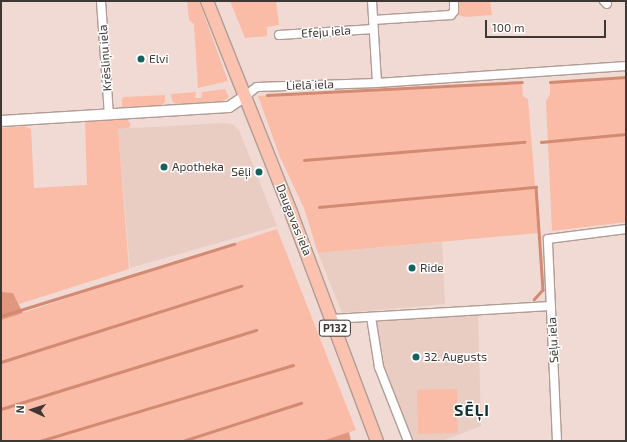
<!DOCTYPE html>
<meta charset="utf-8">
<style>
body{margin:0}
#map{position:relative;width:627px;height:442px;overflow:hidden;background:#f0dad3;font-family:"Exo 2",sans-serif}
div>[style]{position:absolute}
.built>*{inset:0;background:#e9ccc2}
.green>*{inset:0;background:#fabca7;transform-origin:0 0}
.forest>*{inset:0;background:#e1977e}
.stream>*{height:2.5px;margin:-1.25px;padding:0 1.25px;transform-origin:1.25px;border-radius:1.25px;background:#d38a72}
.roads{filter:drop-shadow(1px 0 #b09c95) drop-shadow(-1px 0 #b09c95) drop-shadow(0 1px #b09c95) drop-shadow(0 -1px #b09c95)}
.minor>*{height:8px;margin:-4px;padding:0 4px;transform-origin:4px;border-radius:4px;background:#fff}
.tertiary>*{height:10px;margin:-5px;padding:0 5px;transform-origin:5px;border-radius:5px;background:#fff}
.primary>*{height:12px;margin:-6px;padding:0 6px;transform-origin:6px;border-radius:6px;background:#fbc2af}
.dots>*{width:11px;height:11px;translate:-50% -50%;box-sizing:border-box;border:2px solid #fff;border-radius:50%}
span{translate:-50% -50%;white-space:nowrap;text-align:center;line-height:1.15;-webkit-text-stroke:3px #fff;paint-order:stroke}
.shield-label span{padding:1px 3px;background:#fff;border:1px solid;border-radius:3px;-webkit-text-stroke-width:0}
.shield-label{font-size:11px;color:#3f3734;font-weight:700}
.street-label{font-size:12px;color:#3f3734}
.poi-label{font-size:12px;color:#3f3734}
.left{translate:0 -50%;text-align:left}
.right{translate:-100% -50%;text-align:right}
.district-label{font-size:16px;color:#0f322f;font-weight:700;letter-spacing:1px}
.frame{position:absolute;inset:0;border:2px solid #3f3734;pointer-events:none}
.north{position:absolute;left:12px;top:390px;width:40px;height:40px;-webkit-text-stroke:3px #fff;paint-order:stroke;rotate:273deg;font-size:11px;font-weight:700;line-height:16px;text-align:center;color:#3f3734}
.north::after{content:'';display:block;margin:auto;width:14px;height:18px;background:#3f3734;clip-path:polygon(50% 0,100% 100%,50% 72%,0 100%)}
.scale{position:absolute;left:485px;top:20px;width:121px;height:18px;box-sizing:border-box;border:2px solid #3f3734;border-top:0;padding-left:5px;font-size:12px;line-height:14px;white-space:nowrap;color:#3f3734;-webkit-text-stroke:3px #fff;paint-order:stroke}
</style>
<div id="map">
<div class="built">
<div style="clip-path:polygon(221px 123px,232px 124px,239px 130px,277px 226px,130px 268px,118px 129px)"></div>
<div style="clip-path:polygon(442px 242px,445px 304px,342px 313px,318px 253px)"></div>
<div style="clip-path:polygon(478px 315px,481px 426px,442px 441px,412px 441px,384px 367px,375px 320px)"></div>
</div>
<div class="green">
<div style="clip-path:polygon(187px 1px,199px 1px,228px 81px,198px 88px,194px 24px,189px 20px)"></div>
<div style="clip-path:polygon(230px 1px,276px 1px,279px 25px,267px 27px,267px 36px,245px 38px)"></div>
<div style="clip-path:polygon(457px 1px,490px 1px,492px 15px,466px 17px,458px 15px)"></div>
<div style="clip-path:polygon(626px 77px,626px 222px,552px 231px,546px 101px,550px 94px,550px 82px)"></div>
<div style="clip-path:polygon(522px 82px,523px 96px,528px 99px,539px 233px,318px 253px,304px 208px,280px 157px,258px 96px)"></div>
<div style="clip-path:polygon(225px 89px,229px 97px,220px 103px,183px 106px,174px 103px,172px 100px,171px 94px,196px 92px,195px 98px,201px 98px,202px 92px)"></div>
<div style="clip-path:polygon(165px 95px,165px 102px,160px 106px,122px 109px,122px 99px,124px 97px)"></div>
<div style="clip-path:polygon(126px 119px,131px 124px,129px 128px,118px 129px,129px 269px,19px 304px,13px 293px,1px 292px,1px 128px,24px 126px,31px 129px,34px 188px,87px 185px,85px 121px)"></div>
<div style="clip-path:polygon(277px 229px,356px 430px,322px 441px,1px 441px,1px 320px)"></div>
<div style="left:457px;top:389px;width:44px;height:40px;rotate:89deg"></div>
</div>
<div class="forest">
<div style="clip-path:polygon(1px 292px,13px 293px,23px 313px,1px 320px)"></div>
<div style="clip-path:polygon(349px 432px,351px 441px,322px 441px)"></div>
</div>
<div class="stream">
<div style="left:550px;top:82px;width:76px;rotate:-3.8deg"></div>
<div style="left:267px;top:95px;width:255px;rotate:-2.9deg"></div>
<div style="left:541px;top:142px;width:85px;rotate:-5.4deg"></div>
<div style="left:304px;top:160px;width:221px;rotate:-4.7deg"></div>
<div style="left:319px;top:207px;width:218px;rotate:-5.3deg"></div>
<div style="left:536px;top:187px;width:103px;rotate:86.1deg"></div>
<div style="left:543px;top:290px;width:13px;rotate:132deg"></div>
<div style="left:1px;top:316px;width:244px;rotate:-17.2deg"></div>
<div style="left:1px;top:362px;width:252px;rotate:-17.6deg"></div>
<div style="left:1px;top:409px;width:267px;rotate:-17.2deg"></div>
<div style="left:40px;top:441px;width:264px;rotate:-16.7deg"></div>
<div style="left:183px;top:441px;width:124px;rotate:-17.9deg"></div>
</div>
<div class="roads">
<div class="minor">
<div style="left:101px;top:1px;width:114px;rotate:86deg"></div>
<div style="left:372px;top:1px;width:82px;rotate:86.5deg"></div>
<div style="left:604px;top:1px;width:4px;rotate:45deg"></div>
<div style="left:373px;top:20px;width:78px;rotate:-3.7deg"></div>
<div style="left:451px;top:15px;width:5px;rotate:-53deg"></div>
<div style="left:454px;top:11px;width:10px;rotate:-90deg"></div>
<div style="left:279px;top:35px;width:95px;rotate:-3.6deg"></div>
<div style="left:244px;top:97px;width:16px;rotate:-38deg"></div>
<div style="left:257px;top:87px;width:120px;rotate:-1.9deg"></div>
<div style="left:377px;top:83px;width:250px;rotate:-3.9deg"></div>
<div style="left:371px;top:317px;width:51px;rotate:80.9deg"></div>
<div style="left:379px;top:367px;width:79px;rotate:68.6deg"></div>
<div style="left:332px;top:319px;width:219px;rotate:-3.4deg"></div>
<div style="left:557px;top:441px;width:202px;rotate:-92.6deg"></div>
<div style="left:548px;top:239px;width:79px;rotate:-7.3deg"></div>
</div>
<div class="tertiary">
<div style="left:1px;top:121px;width:228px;rotate:-3.5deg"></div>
<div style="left:229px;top:107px;width:18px;rotate:-34deg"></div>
</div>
<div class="primary">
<div style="left:207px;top:1px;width:230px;rotate:68.3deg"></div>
<div style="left:292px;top:215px;width:241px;rotate:69.4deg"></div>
</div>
</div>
<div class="dots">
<div style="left:141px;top:59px;background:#15635e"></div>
<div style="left:164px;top:167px;background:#15635e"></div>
<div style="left:259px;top:172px;background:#15635e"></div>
<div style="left:412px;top:268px;background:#15635e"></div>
<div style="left:416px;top:357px;background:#15635e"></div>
</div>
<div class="shield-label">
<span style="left:335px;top:328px">P132</span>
</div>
<div class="street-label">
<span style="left:326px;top:32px;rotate:-4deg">Efeju iela</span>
<span style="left:105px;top:58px;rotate:-94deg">Krēsliņu iela</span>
<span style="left:310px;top:85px;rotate:-2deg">Lielā iela</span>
<span style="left:294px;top:220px;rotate:68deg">Daugavas iela</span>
<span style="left:553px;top:340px;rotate:-93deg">Sēļu iela</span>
</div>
<div class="poi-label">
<span class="left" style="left:149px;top:59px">Elvi</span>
<span class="left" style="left:172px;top:167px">Apotheka</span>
<span class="right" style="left:251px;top:172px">Sēļi</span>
<span class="left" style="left:420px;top:268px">Ride</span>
<span class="left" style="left:424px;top:357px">32. Augusts</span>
</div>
<div class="district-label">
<span style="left:472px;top:410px">SĒĻI</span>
</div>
<div class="frame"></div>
<div class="north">N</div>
<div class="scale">100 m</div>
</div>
